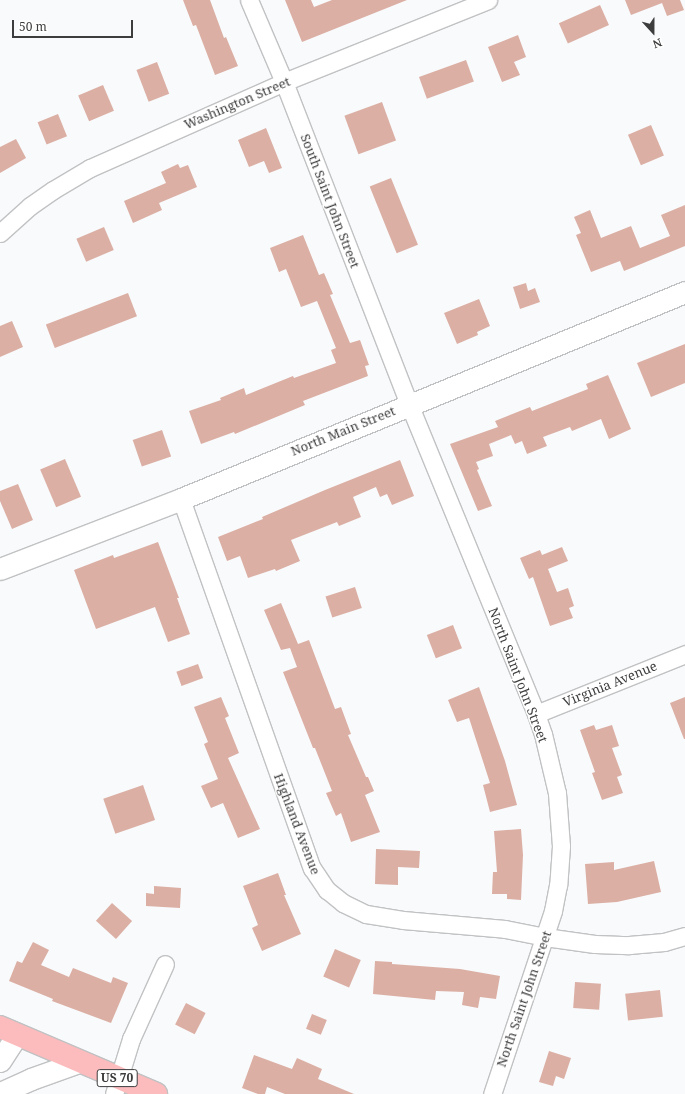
<!DOCTYPE html>
<style>
body{margin:0}
#map{position:relative;width:685px;height:1094px;overflow:hidden;background:#f9fafc;font-family:"Noto Serif",serif}
div>[style]{position:absolute}
.building>*{inset:0;background:#dbafa4;transform-origin:0 0}
.roads{filter:drop-shadow(1px 0 #c1c2c3) drop-shadow(-1px 0 #c1c2c3) drop-shadow(0 1px #c1c2c3) drop-shadow(0 -1px #c1c2c3)}
.minor>*{height:17px;margin:-8.5px;padding:0 8.5px;transform-origin:8.5px;border-radius:8.5px;background:#fff}
.tertiary>*{height:21px;margin:-10.5px;padding:0 10.5px;transform-origin:10.5px;border-radius:10.5px;background:#fff}
.primary>*{height:22px;margin:-11px;padding:0 11px;transform-origin:11px;border-radius:11px;background:#fcbbbd}
span{translate:-50% -50%;white-space:nowrap;text-align:center;line-height:1.15;-webkit-text-stroke:3px #fff;paint-order:stroke}
.shield-label span{padding:1px 3px;background:#fff;border:1px solid;border-radius:3px;-webkit-text-stroke-width:0}
.shield-label{font-size:12px;color:#3d3d3e;font-weight:700}
.street-label{font-size:13px;color:#3d3d3e}
.north{position:absolute;left:633px;top:12px;width:40px;height:40px;-webkit-text-stroke:3px #fff;paint-order:stroke;rotate:159deg;font-size:11px;font-weight:700;line-height:16px;text-align:center;color:#3d3d3e}
.north::after{content:'';display:block;margin:auto;width:14px;height:18px;background:#3d3d3e;clip-path:polygon(50% 0,100% 100%,50% 72%,0 100%)}
.scale{position:absolute;left:12px;top:20px;width:121px;height:18px;box-sizing:border-box;border:2px solid #3d3d3e;border-top:0;padding-left:5px;font-size:12px;line-height:14px;white-space:nowrap;color:#3d3d3e;-webkit-text-stroke:3px #fff;paint-order:stroke}
</style>
<div id="map">
<div class="building">
<div style="clip-path:polygon(183px 0,210px 0,224px 38px,226px 37px,238px 66px,215px 75px,196px 25px,193px 26px)"></div>
<div style="clip-path:polygon(285px 0,311px 0,314px 7px,332px 0,407px 0,302px 42px)"></div>
<div style="clip-path:polygon(625px 0,680px 0,684px 10px,667px 16px,662px 3px,631px 15px)"></div>
<div style="left:600px;top:5px;width:22px;height:45px;rotate:66deg"></div>
<div style="clip-path:polygon(518px 35px,526px 57px,514px 62px,520px 75px,502px 82px,488px 47px)"></div>
<div style="left:466px;top:60px;width:23px;height:50px;rotate:70deg"></div>
<div style="left:157px;top:62px;width:34px;height:22px;rotate:69deg"></div>
<div style="left:103px;top:85px;width:28px;height:27px;rotate:67deg"></div>
<div style="left:382px;top:102px;width:41px;height:40px;rotate:70deg"></div>
<div style="left:58px;top:114px;width:24px;height:22px;rotate:68deg"></div>
<div style="left:651px;top:125px;width:33px;height:25px;rotate:67deg"></div>
<div style="clip-path:polygon(266px 128px,282px 168px,269px 173px,264px 161px,249px 167px,238px 140px)"></div>
<div style="clip-path:polygon(16px 139px,26px 158px,0 173px,0 147px)"></div>
<div style="clip-path:polygon(178px 164px,180px 168px,188px 165px,197px 187px,159px 203px,162px 210px,133px 223px,124px 201px,166px 183px,161px 172px)"></div>
<div style="left:391px;top:178px;width:72px;height:23px;rotate:68deg"></div>
<div style="clip-path:polygon(685px 205px,685px 246px,624px 271px,620px 261px,591px 272px,576px 235px,581px 233px,574px 217px,590px 210px,601px 238px,631px 226px,640px 248px,670px 236px,661px 215px)"></div>
<div style="left:104px;top:227px;width:25px;height:30px;rotate:67deg"></div>
<div style="clip-path:polygon(303px 235px,319px 275px,324px 273px,333px 294px,330px 295px,350px 343px,360px 340px,369px 365px,365px 366px,368px 376px,303px 401px,305px 405px,235px 434px,234px 432px,201px 444px,189px 411px,221px 400px,220px 398px,244px 388px,246px 395px,293px 376px,294px 378px,336px 363px,331px 350px,336px 348px,317px 301px,301px 307px,286px 269px,279px 272px,270px 248px)"></div>
<div style="clip-path:polygon(526px 283px,528px 291px,535px 288px,540px 302px,520px 309px,513px 287px)"></div>
<div style="left:128px;top:293px;width:25px;height:88px;rotate:69deg"></div>
<div style="clip-path:polygon(479px 299px,490px 326px,477px 332px,478px 335px,457px 344px,444px 313px)"></div>
<div style="clip-path:polygon(12px 321px,23px 347px,0 357px,0 326px)"></div>
<div style="clip-path:polygon(685px 344px,685px 383px,651px 397px,637px 363px)"></div>
<div style="clip-path:polygon(608px 375px,631px 429px,609px 439px,601px 419px,572px 431px,570px 427px,543px 437px,547px 446px,527px 454px,522px 441px,515px 444px,511px 435px,489px 444px,493px 456px,476px 462px,479px 469px,477px 470px,492px 506px,478px 511px,450px 444px,498px 427px,495px 421px,530px 407px,532px 411px,588px 389px,586px 384px)"></div>
<div style="left:162px;top:430px;width:28px;height:31px;rotate:71deg"></div>
<div style="left:65px;top:459px;width:41px;height:27px;rotate:67deg"></div>
<div style="clip-path:polygon(400px 460px,414px 496px,392px 505px,387px 494px,380px 497px,376px 487px,353px 497px,361px 517px,339px 526px,337px 522px,291px 540px,300px 561px,276px 571px,275px 569px,248px 578px,240px 556px,227px 561px,218px 537px,263px 519px,262px 517px,325px 490px)"></div>
<div style="clip-path:polygon(18px 484px,33px 520px,12px 529px,0 501px,0 491px)"></div>
<div style="clip-path:polygon(158px 542px,179px 598px,177px 598px,190px 634px,168px 642px,155px 607px,96px 629px,74px 570px,113px 555px,114px 558px)"></div>
<div style="clip-path:polygon(562px 547px,568px 561px,548px 569px,557px 592px,568px 588px,574px 606px,569px 608px,573px 618px,550px 626px,533px 577px,529px 579px,520px 558px,540px 550px,542px 555px)"></div>
<div style="left:355px;top:587px;width:22px;height:31px;rotate:72deg"></div>
<div style="clip-path:polygon(281px 603px,298px 644px,309px 640px,335px 709px,341px 707px,351px 734px,348px 735px,366px 777px,368px 777px,374px 791px,365px 795px,380px 832px,351px 842px,341px 813px,336px 816px,326px 793px,332px 791px,315px 748px,313px 748px,283px 672px,297px 667px,290px 648px,281px 650px,264px 610px)"></div>
<div style="left:453px;top:625px;width:25px;height:28px;rotate:69deg"></div>
<div style="left:198px;top:664px;width:15px;height:23px;rotate:70deg"></div>
<div style="clip-path:polygon(479px 687px,505px 761px,517px 805px,490px 812px,483px 785px,490px 783px,469px 718px,457px 722px,448px 700px)"></div>
<div style="clip-path:polygon(221px 697px,229px 716px,225px 718px,239px 753px,228px 758px,260px 829px,238px 838px,223px 803px,211px 808px,201px 786px,218px 779px,204px 744px,208px 742px,194px 707px)"></div>
<div style="clip-path:polygon(685px 697px,685px 739px,684px 739px,670px 703px)"></div>
<div style="clip-path:polygon(594px 725px,596px 730px,612px 725px,619px 746px,612px 748px,622px 775px,617px 777px,623px 793px,602px 800px,592px 773px,595px 772px,580px 730px)"></div>
<div style="left:143px;top:785px;width:37px;height:42px;rotate:71deg"></div>
<div style="clip-path:polygon(521px 829px,523px 855px,521px 900px,507px 899px,507px 894px,492px 894px,493px 872px,497px 872px,494px 831px)"></div>
<div style="clip-path:polygon(376px 849px,420px 851px,419px 868px,398px 867px,398px 885px,375px 884px)"></div>
<div style="clip-path:polygon(654px 861px,661px 892px,617px 902px,588px 904px,585px 864px,614px 862px,614px 870px)"></div>
<div style="clip-path:polygon(278px 873px,286px 895px,284px 895px,301px 934px,262px 951px,252px 928px,258px 925px,243px 886px)"></div>
<div style="clip-path:polygon(154px 886px,181px 888px,180px 908px,146px 906px,146px 893px,154px 894px)"></div>
<div style="left:112px;top:903px;width:27px;height:24px;rotate:42deg"></div>
<div style="clip-path:polygon(33px 942px,49px 950px,41px 965px,69px 977px,73px 968px,111px 983px,113px 977px,128px 983px,111px 1023px,52px 1001px,53px 999px,9px 981px,17px 961px,22px 963px)"></div>
<div style="left:335px;top:949px;width:28px;height:30px;rotate:23deg"></div>
<div style="clip-path:polygon(375px 961px,392px 962px,392px 964px,460px 969px,500px 976px,496px 999px,480px 997px,478px 1008px,462px 1005px,464px 992px,436px 991px,435px 1000px,373px 994px)"></div>
<div style="left:575px;top:982px;width:26px;height:26px;rotate:4deg"></div>
<div style="left:660px;top:990px;width:27px;height:35px;rotate:84deg"></div>
<div style="left:186px;top:1003px;width:22px;height:24px;rotate:27deg"></div>
<div style="left:312px;top:1014px;width:16px;height:16px;rotate:22deg"></div>
<div style="clip-path:polygon(549px 1051px,571px 1058px,564px 1079px,556px 1076px,553px 1086px,539px 1082px)"></div>
<div style="clip-path:polygon(254px 1055px,292px 1069px,297px 1058px,322px 1069px,318px 1079px,354px 1094px,285px 1094px,267px 1087px,265px 1094px,258px 1094px,242px 1088px)"></div>
</div>
<div class="roads">
<div class="minor">
<div style="left:249px;top:0;width:89px;rotate:66.9deg"></div>
<div style="left:284px;top:82px;width:345px;rotate:68.8deg"></div>
<div style="left:409px;top:404px;width:335px;rotate:67.7deg"></div>
<div style="left:536px;top:714px;width:21px;rotate:71deg"></div>
<div style="left:543px;top:734px;width:61px;rotate:76.7deg"></div>
<div style="left:557px;top:793px;width:53px;rotate:85.7deg"></div>
<div style="left:561px;top:846px;width:39px;rotate:94deg"></div>
<div style="left:558px;top:885px;width:26px;rotate:101deg"></div>
<div style="left:553px;top:911px;width:193px;rotate:108.4deg"></div>
<div style="left:0;top:233px;width:40px;rotate:-42deg"></div>
<div style="left:30px;top:206px;width:28px;rotate:-35deg"></div>
<div style="left:53px;top:190px;width:43px;rotate:-30.7deg"></div>
<div style="left:90px;top:168px;width:212px;rotate:-23.9deg"></div>
<div style="left:284px;top:82px;width:220px;rotate:-21.9deg"></div>
<div style="left:181px;top:499px;width:392px;rotate:70.5deg"></div>
<div style="left:312px;top:868px;width:27px;rotate:56deg"></div>
<div style="left:327px;top:890px;width:21px;rotate:39deg"></div>
<div style="left:343px;top:903px;width:25px;rotate:26deg"></div>
<div style="left:366px;top:914px;width:37px;rotate:9deg"></div>
<div style="left:403px;top:920px;width:102px;rotate:5deg"></div>
<div style="left:505px;top:929px;width:41px;rotate:11.3deg"></div>
<div style="left:545px;top:937px;width:50px;rotate:8deg"></div>
<div style="left:595px;top:944px;width:34px;rotate:2deg"></div>
<div style="left:629px;top:945px;width:35px;rotate:-5deg"></div>
<div style="left:664px;top:942px;width:22px;rotate:-16deg"></div>
<div style="left:536px;top:714px;width:161px;rotate:-21.9deg"></div>
<div style="left:114px;top:1094px;width:58px;rotate:-72.8deg"></div>
<div style="left:131px;top:1039px;width:82px;rotate:-65.6deg"></div>
</div>
<div class="tertiary">
<div style="left:0;top:569px;width:194px;rotate:-21.1deg"></div>
<div style="left:181px;top:499px;width:545px;rotate:-22.33deg"></div>
<div style="left:0;top:1061px;width:31px;rotate:-57deg"></div>
<div style="left:0;top:1093px;width:34px;rotate:-24deg"></div>
<div style="left:31px;top:1079px;width:51px;rotate:-19.5deg"></div>
</div>
<div class="primary">
<div style="left:0;top:1027px;width:170px;rotate:23.2deg"></div>
</div>
</div>
<div class="shield-label">
<span style="left:117px;top:1078px">US 70</span>
</div>
<div class="street-label">
<span style="left:237px;top:103px;rotate:-23deg">Washington Street</span>
<span style="left:330px;top:201px;rotate:69deg">South Saint John Street</span>
<span style="left:343px;top:431px;rotate:-22deg">North Main Street</span>
<span style="left:518px;top:675px;rotate:69deg">North Saint John Street</span>
<span style="left:610px;top:684px;rotate:-22deg">Virginia Avenue</span>
<span style="left:297px;top:824px;rotate:69deg">Highland Avenue</span>
<span style="left:524px;top:999px;rotate:-71deg">North Saint John Street</span>
</div>
<div class="north">N</div>
<div class="scale">50 m</div>
</div>
